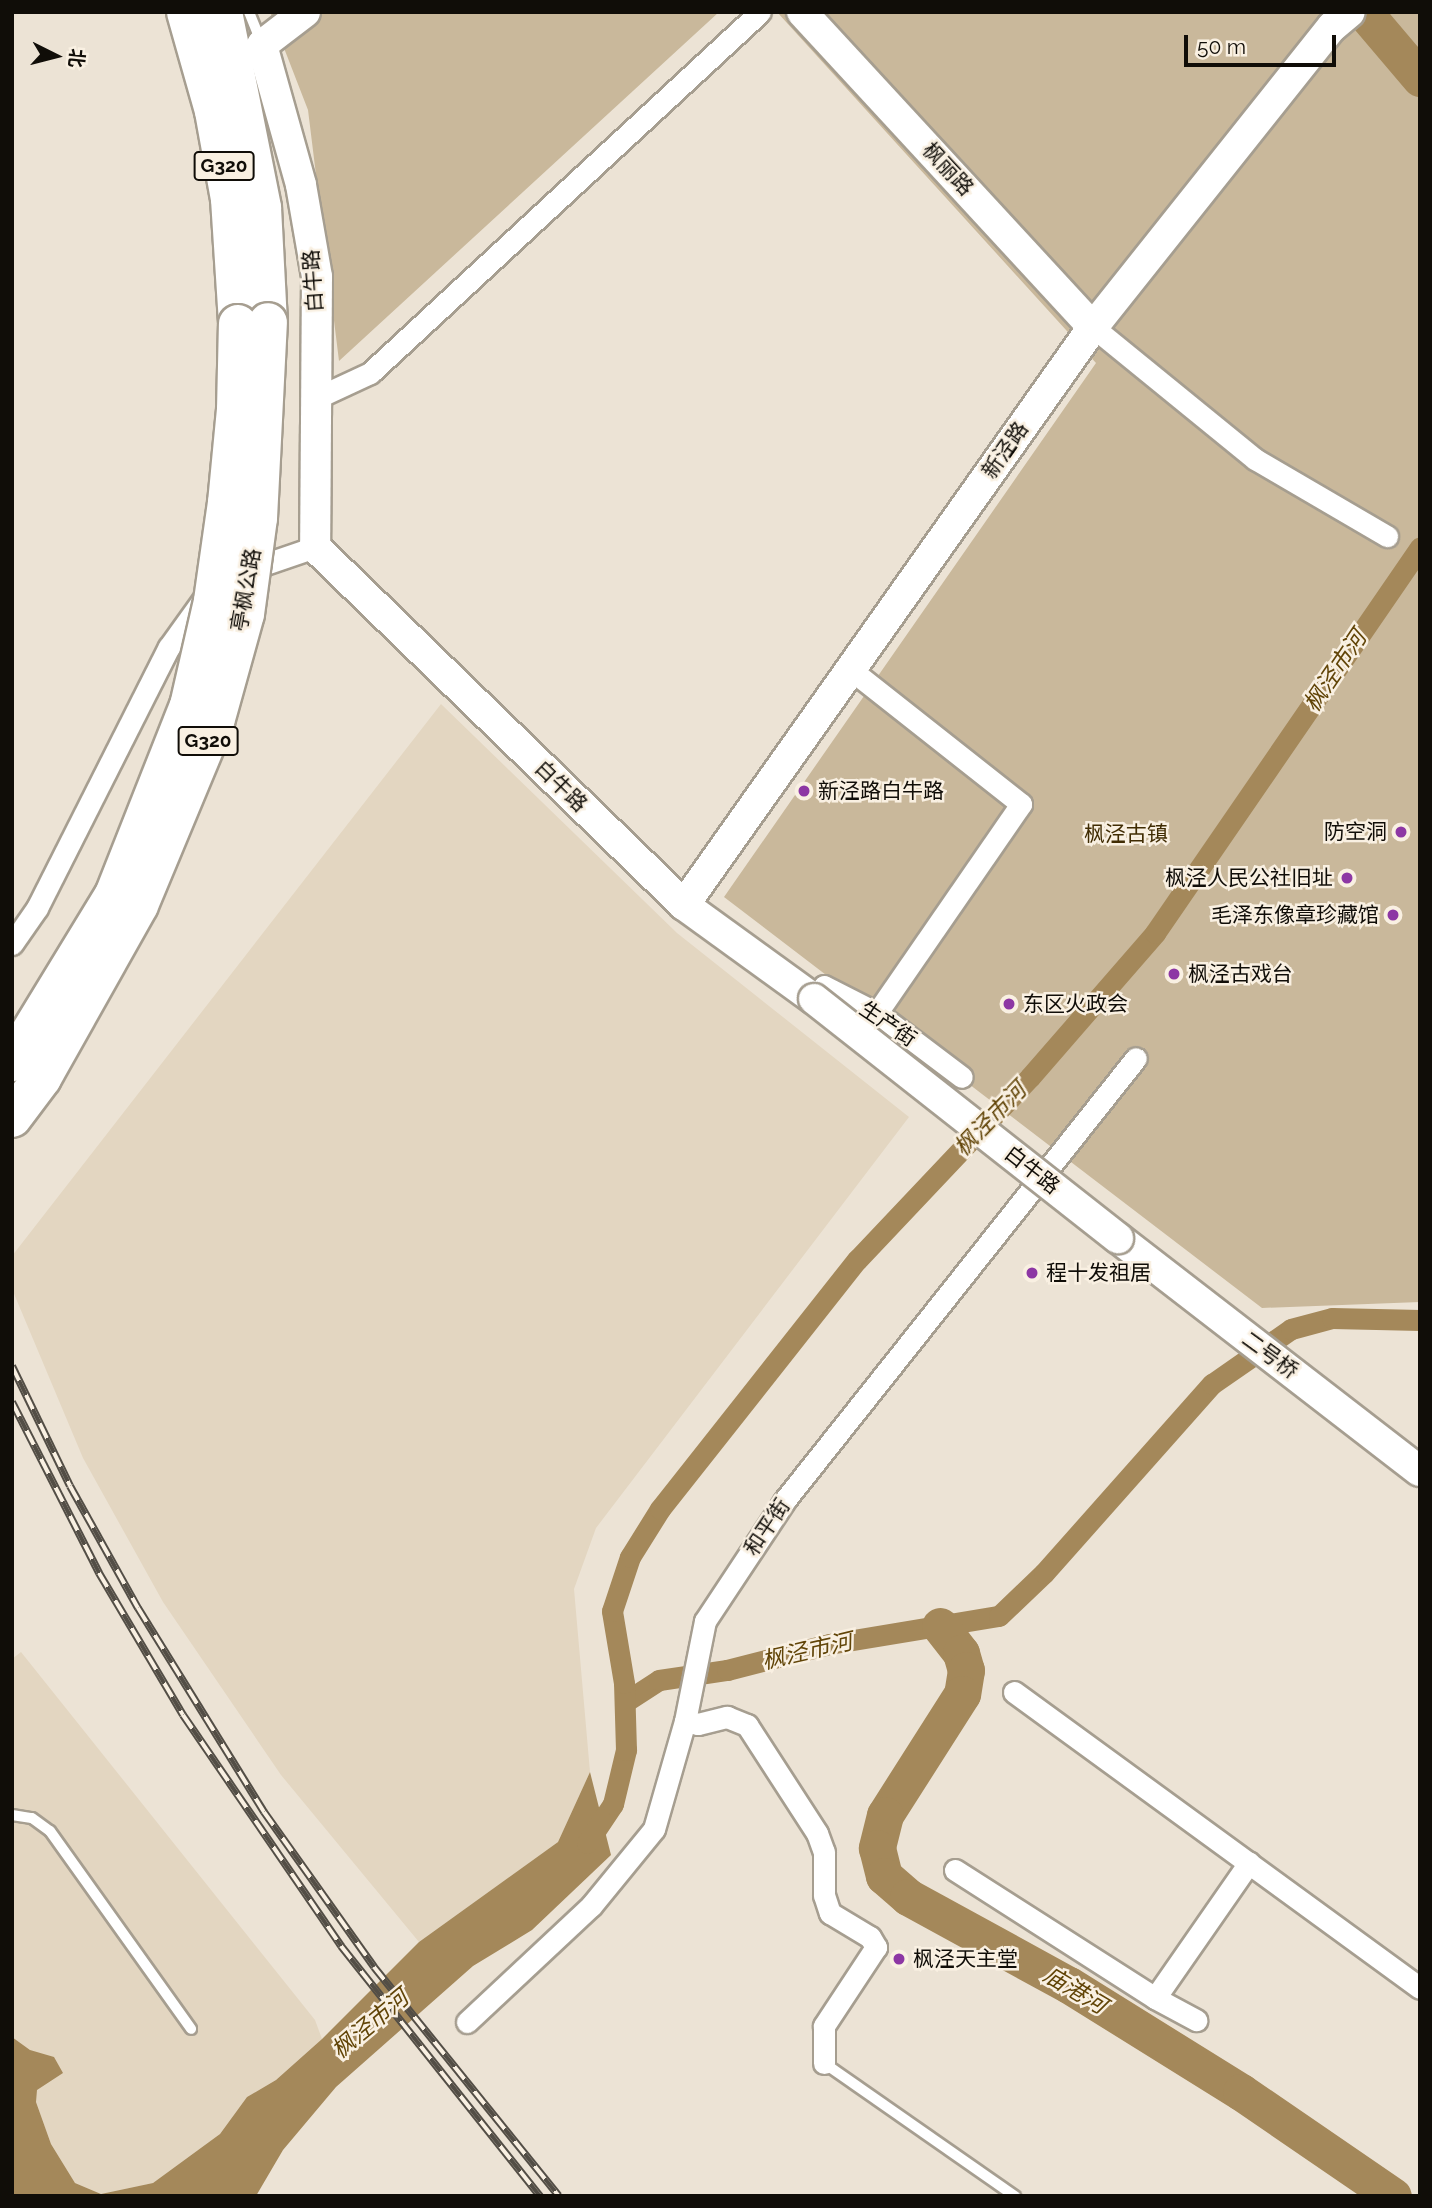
<!DOCTYPE html>
<meta charset="utf-8">
<style>
body{margin:0}
#map{position:relative;width:1432px;height:2208px;overflow:hidden;background:#ece3d5;font-family:Raleway,"Noto Sans SC",sans-serif}
div>[style]{position:absolute}
.built>*{inset:0;background:#e3d6c1}
.green>*{inset:0;background:#c9b89b}
.water>*{inset:0;background:#a4885a}
.canal>*{height:21px;margin:-10.5px;padding:0 10.5px;transform-origin:10.5px;border-radius:10.5px;background:#a4885a}
.river>*{height:37px;margin:-18.5px;padding:0 18.5px;transform-origin:18.5px;border-radius:18.5px;background:#a4885a}
.roads{filter:drop-shadow(2px 0 #a69e90) drop-shadow(-2px 0 #a69e90) drop-shadow(0 2px #a69e90) drop-shadow(0 -2px #a69e90)}
.lane>*{height:10px;margin:-5px;padding:0 5px;transform-origin:5px;border-radius:5px;background:#fff}
.street>*{height:21px;margin:-10.5px;padding:0 10.5px;transform-origin:10.5px;border-radius:10.5px;background:#fff}
.secondary>*{height:30px;margin:-15px;padding:0 15px;transform-origin:15px;border-radius:15px;background:#fff}
.highway>*{height:38px;margin:-19px;padding:0 19px;transform-origin:19px;border-radius:19px;background:#fff}
.rail>*{height:8px;margin-top:-4px;transform-origin:0;background:repeating-linear-gradient(90deg,#f9f0e2 0 16px,#534e46 0 32px);box-sizing:border-box;border-block:2px solid #534e46}
.bridges{filter:drop-shadow(2px 0 #a69e90) drop-shadow(-2px 0 #a69e90) drop-shadow(0 2px #a69e90) drop-shadow(0 -2px #a69e90)}
.secondary-bridge>*{height:30px;margin:-15px;padding:0 15px;transform-origin:15px;border-radius:15px;background:#fff}
.highway-bridge>*{height:38px;margin:-19px;padding:0 19px;transform-origin:19px;border-radius:19px;background:#fff}
.dots>*{width:19px;height:19px;translate:-50% -50%;box-sizing:border-box;border:4px solid #f9f0e2;border-radius:50%}
span{translate:-50% -50%;white-space:nowrap;text-align:center;line-height:1.15;-webkit-text-stroke:5px #f9f0e2;paint-order:stroke}
.shield-label span{padding:2px 5px;background:#f9f0e2;border:2px solid;border-radius:5px;-webkit-text-stroke-width:0}
.shield-label{font-size:19px;color:#100d08;font-weight:700}
.street-label{font-size:21px;color:#100d08}
.poi-label{font-size:21px;color:#100d08}
.left{translate:0 -50%;text-align:left}
.right{translate:-100% -50%;text-align:right}
.park-label{font-size:21px;color:#402c03}
.water-label{font-size:23px;color:#614407;font-style:italic}
.frame{position:absolute;inset:0;border:14px solid #100d08;pointer-events:none}
.north{position:absolute;left:21px;top:21px;width:70px;height:70px;-webkit-text-stroke:5px #f9f0e2;paint-order:stroke;rotate:96deg;font-size:19px;font-weight:700;line-height:28px;text-align:center;color:#100d08}
.north::after{content:'';display:block;margin:auto;width:24px;height:32px;background:#100d08;clip-path:polygon(50% 0,100% 100%,50% 72%,0 100%)}
.scale{position:absolute;left:1184px;top:35px;width:152px;height:32px;box-sizing:border-box;border:4px solid #100d08;border-top:0;padding-left:9px;font-size:21px;line-height:24px;white-space:nowrap;color:#100d08;-webkit-text-stroke:5px #f9f0e2;paint-order:stroke}
</style>
<div id="map">
<div class="built">
<div style="clip-path:polygon(441px 704px,677px 933px,909px 1117px,596px 1528px,574px 1589px,590px 1772px,558px 1842px,419px 1942px,281px 1775px,163px 1602px,83px 1458px,12px 1289px,12px 1256px)"></div>
<div style="clip-path:polygon(21px 1652px,315px 2020px,322px 2039px,276px 2080px,247px 2097px,220px 2134px,153px 2183px,101px 2194px,75px 2183px,51px 2144px,36px 2102px,30px 2050px,12px 2037px,12px 1659px)"></div>
</div>
<div class="green">
<div style="clip-path:polygon(270px 12px,719px 12px,339px 361px,308px 110px)"></div>
<div style="clip-path:polygon(777px 12px,1420px 12px,1420px 1302px,1262px 1308px,724px 897px,1096px 363px)"></div>
</div>
<div class="water">
<div style="clip-path:polygon(590px 1772px,611px 1855px,532px 1930px,473px 1966px,336px 2087px,283px 2150px,256px 2196px,12px 2196px,12px 2037px,30px 2050px,54px 2057px,63px 2073px,37px 2090px,36px 2102px,51px 2144px,75px 2183px,101px 2194px,153px 2183px,220px 2134px,247px 2097px,276px 2080px,322px 2039px,419px 1942px,558px 1842px)"></div>
</div>
<div class="canal">
<div style="left:625px;top:1702px;width:40px;rotate:-32.9deg"></div>
<div style="left:659px;top:1680px;width:69px;rotate:-8.4deg"></div>
<div style="left:727px;top:1670px;width:105px;rotate:-14.3deg"></div>
<div style="left:829px;top:1644px;width:172px;rotate:-9.4deg"></div>
<div style="left:999px;top:1616px;width:62px;rotate:-43.7deg"></div>
<div style="left:1044px;top:1573px;width:253px;rotate:-48.4deg"></div>
<div style="left:1212px;top:1384px;width:96px;rotate:-34.8deg"></div>
<div style="left:1291px;top:1329px;width:42px;rotate:-15deg"></div>
<div style="left:1332px;top:1318px;width:88px;rotate:1.3deg"></div>
<div style="left:587px;top:1843px;width:47px;rotate:-56.3deg"></div>
<div style="left:613px;top:1804px;width:56px;rotate:-76.5deg"></div>
<div style="left:626px;top:1750px;width:67px;rotate:-91.7deg"></div>
<div style="left:624px;top:1683px;width:73px;rotate:-99.5deg"></div>
<div style="left:612px;top:1611px;width:57px;rotate:-71.6deg"></div>
<div style="left:630px;top:1557px;width:57px;rotate:-58deg"></div>
<div style="left:660px;top:1509px;width:318px;rotate:-51.7deg"></div>
<div style="left:857px;top:1260px;width:252px;rotate:-46.6deg"></div>
<div style="left:1030px;top:1077px;width:191px;rotate:-49deg"></div>
<div style="left:1155px;top:933px;width:468px;rotate:-55.5deg"></div>
</div>
<div class="river">
<div style="left:1364px;top:12px;width:87px;rotate:49.7deg"></div>
<div style="left:940px;top:1626px;width:34px;rotate:52deg"></div>
<div style="left:961px;top:1653px;width:18px;rotate:74deg"></div>
<div style="left:966px;top:1670px;width:24px;rotate:99deg"></div>
<div style="left:962px;top:1694px;width:143px;rotate:122.5deg"></div>
<div style="left:885px;top:1815px;width:34px;rotate:104deg"></div>
<div style="left:877px;top:1848px;width:29px;rotate:76deg"></div>
<div style="left:884px;top:1876px;width:32px;rotate:41deg"></div>
<div style="left:908px;top:1897px;width:183px;rotate:28.7deg"></div>
<div style="left:1069px;top:1985px;width:203px;rotate:31.9deg"></div>
<div style="left:1241px;top:2092px;width:184px;rotate:34.4deg"></div>
</div>
<div class="roads">
<div class="lane">
<div style="left:249px;top:12px;width:32px;rotate:68deg"></div>
<div style="left:12px;top:1815px;width:20px;rotate:9deg"></div>
<div style="left:32px;top:1818px;width:22px;rotate:36deg"></div>
<div style="left:50px;top:1831px;width:243px;rotate:54.5deg"></div>
<div style="left:824px;top:2063px;width:233px;rotate:34.9deg"></div>
</div>
<div class="street">
<div style="left:1093px;top:327px;width:209px;rotate:39.2deg"></div>
<div style="left:1255px;top:459px;width:153px;rotate:30.3deg"></div>
<div style="left:314px;top:399px;width:62px;rotate:-24.9deg"></div>
<div style="left:370px;top:373px;width:531px;rotate:-42.79deg"></div>
<div style="left:245px;top:571px;width:74px;rotate:-18.9deg"></div>
<div style="left:850px;top:669px;width:218px;rotate:38.3deg"></div>
<div style="left:1021px;top:804px;width:254px;rotate:124.6deg"></div>
<div style="left:12px;top:944px;width:44px;rotate:-55.2deg"></div>
<div style="left:37px;top:908px;width:292px;rotate:-63.2deg"></div>
<div style="left:169px;top:647px;width:70px;rotate:-54.3deg"></div>
<div style="left:814px;top:999px;width:16px;rotate:-52deg"></div>
<div style="left:824px;top:986px;width:59px;rotate:27deg"></div>
<div style="left:877px;top:1013px;width:106px;rotate:37deg"></div>
<div style="left:1014px;top:1692px;width:502px;rotate:36.09deg"></div>
<div style="left:685px;top:1721px;width:13px;rotate:13deg"></div>
<div style="left:698px;top:1724px;width:30px;rotate:-14deg"></div>
<div style="left:727px;top:1717px;width:22px;rotate:22deg"></div>
<div style="left:747px;top:1725px;width:129px;rotate:57.1deg"></div>
<div style="left:817px;top:1833px;width:20px;rotate:70deg"></div>
<div style="left:824px;top:1852px;width:43px;rotate:90deg"></div>
<div style="left:824px;top:1895px;width:19px;rotate:72deg"></div>
<div style="left:830px;top:1913px;width:47px;rotate:31deg"></div>
<div style="left:870px;top:1937px;width:12px;rotate:59deg"></div>
<div style="left:876px;top:1947px;width:95px;rotate:123.4deg"></div>
<div style="left:824px;top:2026px;width:37px;rotate:90deg"></div>
<div style="left:955px;top:1870px;width:237px;rotate:32.6deg"></div>
<div style="left:1155px;top:1998px;width:47px;rotate:28.2deg"></div>
<div style="left:1155px;top:1998px;width:165px;rotate:-55.2deg"></div>
<div style="left:467px;top:2022px;width:170px;rotate:-43.1deg"></div>
<div style="left:591px;top:1906px;width:99px;rotate:-50.7deg"></div>
<div style="left:654px;top:1829px;width:112px;rotate:-74deg"></div>
<div style="left:685px;top:1721px;width:102px;rotate:-78.7deg"></div>
<div style="left:705px;top:1621px;width:145px;rotate:-56.5deg"></div>
<div style="left:785px;top:1500px;width:564px;rotate:-51.55deg"></div>
</div>
<div class="secondary">
<div style="left:305px;top:12px;width:54px;rotate:142.5deg"></div>
<div style="left:262px;top:45px;width:145px;rotate:74.4deg"></div>
<div style="left:301px;top:185px;width:93px;rotate:80.1deg"></div>
<div style="left:317px;top:277px;width:270px;rotate:90.4deg"></div>
<div style="left:315px;top:547px;width:514px;rotate:44.13deg"></div>
<div style="left:684px;top:905px;width:160px;rotate:35.9deg"></div>
<div style="left:802px;top:12px;width:429px;rotate:47.3deg"></div>
<div style="left:684px;top:905px;width:708px;rotate:-54.72deg"></div>
<div style="left:1093px;top:327px;width:384px;rotate:-51.5deg"></div>
<div style="left:1332px;top:27px;width:23px;rotate:-40deg"></div>
<div style="left:1118px;top:1238px;width:381px;rotate:37.7deg"></div>
</div>
<div class="highway">
<div style="left:186px;top:12px;width:103px;rotate:74.2deg"></div>
<div style="left:214px;top:111px;width:89px;rotate:79.7deg"></div>
<div style="left:230px;top:199px;width:125px;rotate:86.3deg"></div>
<div style="left:223px;top:12px;width:200px;rotate:78.7deg"></div>
<div style="left:262px;top:208px;width:114px;rotate:87deg"></div>
</div>
</div>
<div class="rail">
<div style="left:12px;top:1366px;width:133px;rotate:64.2deg"></div>
<div style="left:70px;top:1486px;width:140px;rotate:60.9deg"></div>
<div style="left:138px;top:1608px;width:240px;rotate:58.3deg"></div>
<div style="left:264px;top:1812px;width:190px;rotate:54.6deg"></div>
<div style="left:374px;top:1967px;width:294px;rotate:51.1deg"></div>
<div style="left:12px;top:1402px;width:192px;rotate:63deg"></div>
<div style="left:99px;top:1573px;width:165px;rotate:59.4deg"></div>
<div style="left:183px;top:1715px;width:280px;rotate:55.6deg"></div>
<div style="left:341px;top:1946px;width:320px;rotate:51.5deg"></div>
</div>
<div class="bridges">
<div class="secondary-bridge">
<div style="left:814px;top:999px;width:387px;rotate:38.2deg"></div>
</div>
<div class="highway-bridge">
<div style="left:12px;top:1062px;width:196px;rotate:-58.6deg"></div>
<div style="left:114px;top:895px;width:203px;rotate:-68.4deg"></div>
<div style="left:189px;top:706px;width:108px;rotate:-77.1deg"></div>
<div style="left:213px;top:601px;width:99px;rotate:-81.9deg"></div>
<div style="left:227px;top:503px;width:93px;rotate:-84.5deg"></div>
<div style="left:236px;top:410px;width:86px;rotate:-88.7deg"></div>
<div style="left:12px;top:1118px;width:50px;rotate:-53.1deg"></div>
<div style="left:42px;top:1078px;width:198px;rotate:-60.7deg"></div>
<div style="left:139px;top:905px;width:198px;rotate:-67.4deg"></div>
<div style="left:215px;top:722px;width:112px;rotate:-74.5deg"></div>
<div style="left:245px;top:614px;width:97px;rotate:-82.3deg"></div>
<div style="left:258px;top:518px;width:196px;rotate:-87.1deg"></div>
</div>
</div>
<div class="dots">
<div style="left:804px;top:791px;background:#8d37a4"></div>
<div style="left:1401px;top:832px;background:#8d37a4"></div>
<div style="left:1347px;top:878px;background:#8d37a4"></div>
<div style="left:1393px;top:915px;background:#8d37a4"></div>
<div style="left:1174px;top:974px;background:#8d37a4"></div>
<div style="left:1009px;top:1004px;background:#8d37a4"></div>
<div style="left:1032px;top:1273px;background:#8d37a4"></div>
<div style="left:899px;top:1959px;background:#8d37a4"></div>
</div>
<div class="shield-label">
<span style="left:224px;top:166px">G320</span>
<span style="left:208px;top:741px">G320</span>
</div>
<div class="street-label">
<span style="left:948px;top:169px;rotate:47deg">枫丽路</span>
<span style="left:313px;top:281px;rotate:-94deg">白牛路</span>
<span style="left:1005px;top:450px;rotate:-55deg">新泾路</span>
<span style="left:246px;top:590px;rotate:-80deg">亭枫公路</span>
<span style="left:561px;top:786px;rotate:44deg">白牛路</span>
<span style="left:888px;top:1024px;rotate:34deg">生产街</span>
<span style="left:1032px;top:1170px;rotate:38deg">白牛路</span>
<span style="left:1270px;top:1355px;rotate:36deg">二号桥</span>
<span style="left:767px;top:1527px;rotate:-56deg">和平街</span>
</div>
<div class="poi-label">
<span class="left" style="left:818px;top:791px">新泾路白牛路</span>
<span class="right" style="left:1387px;top:832px">防空洞</span>
<span class="right" style="left:1333px;top:878px">枫泾人民公社旧址</span>
<span class="right" style="left:1379px;top:915px">毛泽东像章珍藏馆</span>
<span class="left" style="left:1188px;top:974px">枫泾古戏台</span>
<span class="left" style="left:1023px;top:1004px">东区火政会</span>
<span class="left" style="left:1046px;top:1273px">程十发祖居</span>
<span class="left" style="left:913px;top:1959px">枫泾天主堂</span>
</div>
<div class="park-label">
<span style="left:1126px;top:834px">枫泾古镇</span>
</div>
<div class="water-label">
<span style="left:1335px;top:671px;rotate:-56deg">枫泾市河</span>
<span style="left:990px;top:1119px;rotate:-46deg">枫泾市河</span>
<span style="left:807px;top:1651px;rotate:-13deg">枫泾市河</span>
<span style="left:1075px;top:1990px;rotate:31deg">庙港河</span>
<span style="left:370px;top:2024px;rotate:-40deg">枫泾市河</span>
</div>
<div class="frame"></div>
<div class="north">北</div>
<div class="scale">50 m</div>
</div>
